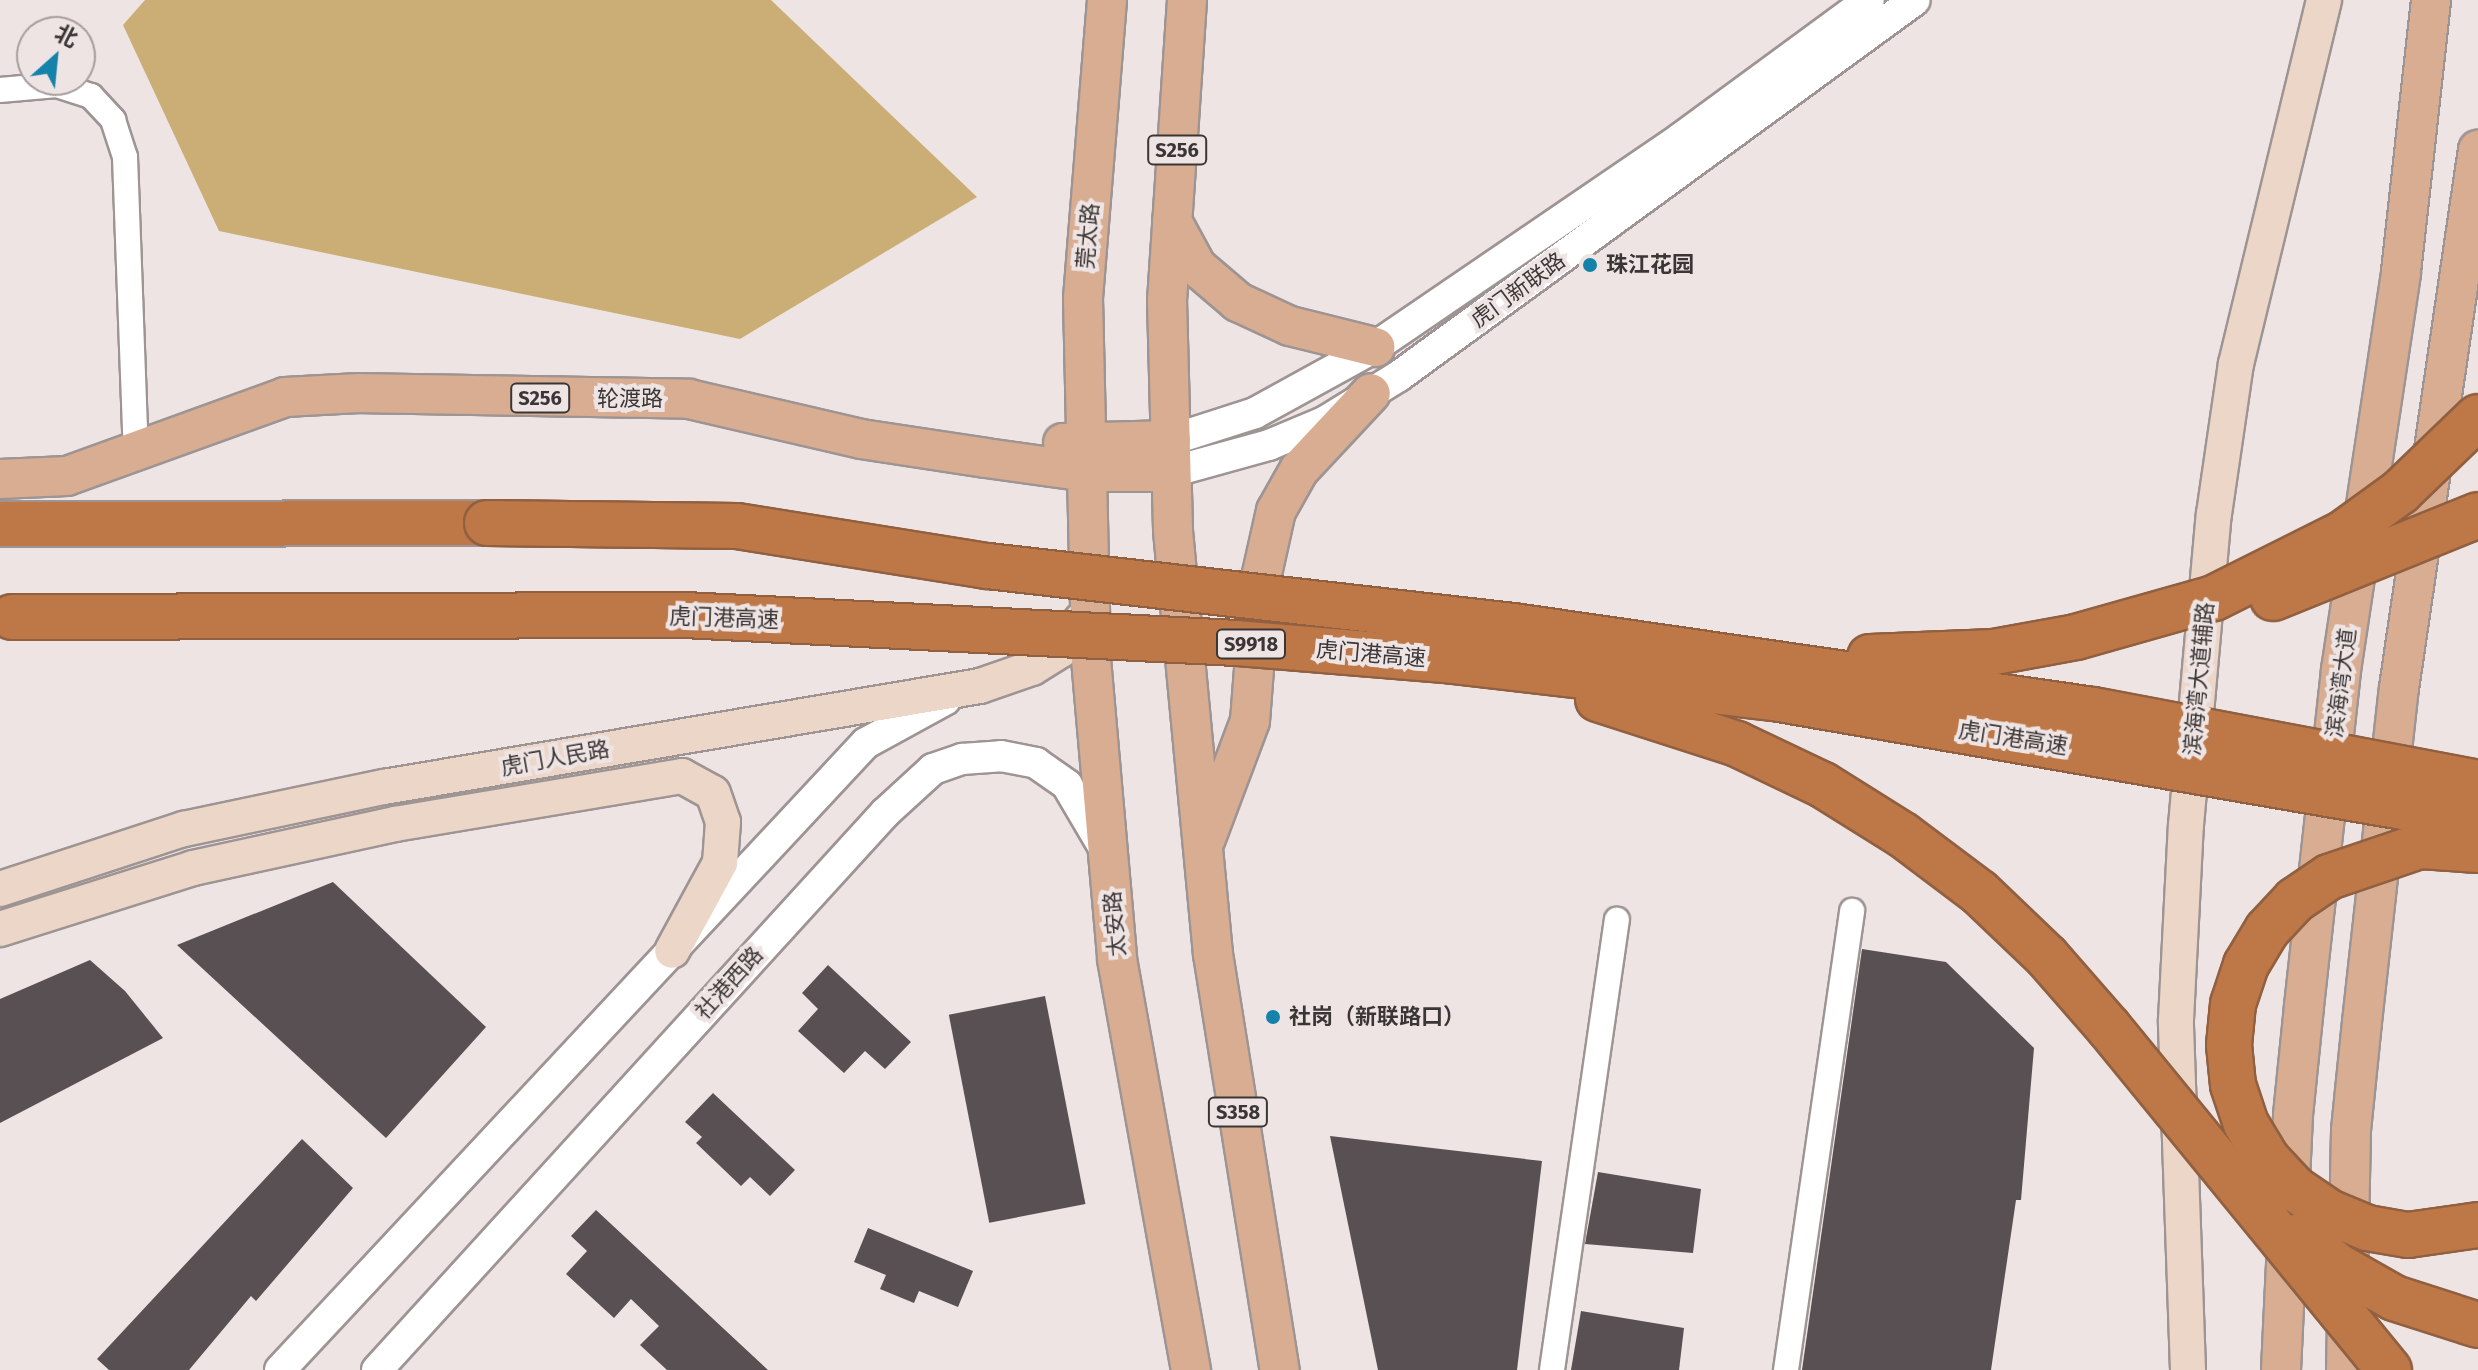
<!DOCTYPE html>
<meta charset="utf-8">
<style>
body{margin:0}
#map{position:relative;width:2478px;height:1370px;overflow:hidden;background:#eee4e3;font-family:"Fira Sans","Noto Sans SC",sans-serif}
div>[style]{position:absolute}
.forest>*{inset:0;background:#caae76}
.building>*{inset:0;background:#585053;transform-origin:0 0}
.roads{filter:drop-shadow(2px 0 #9d9493) drop-shadow(-2px 0 #9d9493) drop-shadow(0 2px #9d9493) drop-shadow(0 -2px #9d9493)}
.minor>*{height:24px;margin:-12px;padding:0 12px;transform-origin:12px;border-radius:12px;background:#fff}
.tertiary>*{height:30px;margin:-15px;padding:0 15px;transform-origin:15px;border-radius:15px;background:#fff}
.secondary>*{height:34px;margin:-17px;padding:0 17px;transform-origin:17px;border-radius:17px;background:#ecd6c8}
.primary>*{height:38px;margin:-19px;padding:0 19px;transform-origin:19px;border-radius:19px;background:#d8ad91}
.motorway>*{height:44px;margin:-22px;padding:0 22px;transform-origin:22px;border-radius:22px;background:#be7747}
.bridges{filter:drop-shadow(2px 0 #906041) drop-shadow(-2px 0 #906041) drop-shadow(0 2px #906041) drop-shadow(0 -2px #906041)}
.motorway-bridge>*{height:44px;margin:-22px;padding:0 22px;transform-origin:22px;border-radius:22px;background:#be7747}
.dots>*{width:22px;height:22px;translate:-50% -50%;box-sizing:border-box;border:4px solid #eee4e3;border-radius:50%}
span{translate:-50% -50%;white-space:nowrap;text-align:center;line-height:1.15;-webkit-text-stroke:8px #eee4e3;paint-order:stroke}
.shield-label span{padding:2px 6px;background:#eee4e3;border:2px solid;border-radius:6px;-webkit-text-stroke-width:0}
.shield-label{font-size:20px;color:#3a3635;font-weight:700}
.street-label{font-size:22px;color:#3a3635}
.poi-label{font-size:22px;color:#3a3635;font-weight:700}
.left{translate:0 -50%;text-align:left}
.north{position:absolute;left:16px;top:16px;width:80px;height:80px;box-sizing:border-box;background:#eee4e3;border:2px solid #a69e9d;border-radius:50%;rotate:27deg;font-size:22px;font-weight:700;line-height:32px;text-align:center;color:#3a3635}
.north::after{content:'';display:block;margin:auto;width:28px;height:36px;background:#1582aa;clip-path:polygon(50% 0,100% 100%,50% 72%,0 100%)}
</style>
<div id="map">
<div class="forest">
<div style="clip-path:polygon(145px 0,771px 0,977px 197px,740px 339px,219px 231px,123px 25px)"></div>
</div>
<div class="building">
<div style="clip-path:polygon(333px 882px,486px 1027px,386px 1138px,177px 945px)"></div>
<div style="clip-path:polygon(1862px 949px,1946px 962px,2034px 1048px,2021px 1200px,2016px 1200px,1991px 1370px,1802px 1370px)"></div>
<div style="clip-path:polygon(90px 960px,125px 991px,163px 1038px,0 1123px,0 999px)"></div>
<div style="clip-path:polygon(828px 965px,911px 1042px,885px 1069px,865px 1051px,844px 1073px,798px 1031px,818px 1009px,802px 993px)"></div>
<div style="left:1045px;top:996px;width:212px;height:98px;rotate:79deg"></div>
<div style="clip-path:polygon(713px 1093px,795px 1170px,770px 1196px,750px 1177px,741px 1186px,696px 1143px,702px 1137px,685px 1122px)"></div>
<div style="clip-path:polygon(1330px 1136px,1542px 1161px,1517px 1370px,1378px 1370px)"></div>
<div style="clip-path:polygon(302px 1139px,353px 1188px,256px 1301px,251px 1296px,189px 1370px,109px 1370px,97px 1359px)"></div>
<div style="clip-path:polygon(1598px 1172px,1701px 1189px,1693px 1253px,1585px 1244px)"></div>
<div style="clip-path:polygon(596px 1210px,768px 1370px,667px 1370px,640px 1345px,659px 1326px,631px 1299px,614px 1318px,566px 1274px,587px 1251px,571px 1236px)"></div>
<div style="clip-path:polygon(868px 1228px,973px 1271px,958px 1307px,919px 1291px,914px 1303px,880px 1289px,886px 1275px,854px 1262px)"></div>
<div style="clip-path:polygon(1581px 1311px,1684px 1328px,1679px 1370px,1571px 1370px)"></div>
</div>
<div class="roads">
<div class="minor">
<div style="left:0;top:90px;width:57px;rotate:-5deg"></div>
<div style="left:57px;top:85px;width:36px;rotate:18deg"></div>
<div style="left:91px;top:96px;width:33px;rotate:47deg"></div>
<div style="left:113px;top:120px;width:39px;rotate:72deg"></div>
<div style="left:125px;top:157px;width:277px;rotate:87.9deg"></div>
<div style="left:1552px;top:1370px;width:455px;rotate:-81.8deg"></div>
<div style="left:1786px;top:1370px;width:464px;rotate:-81.8deg"></div>
</div>
<div class="tertiary">
<div style="left:1171px;top:440px;width:88px;rotate:-17.8deg"></div>
<div style="left:1255px;top:413px;width:137px;rotate:-28.8deg"></div>
<div style="left:1375px;top:347px;width:371px;rotate:-34.3deg"></div>
<div style="left:1681px;top:138px;width:233px;rotate:-36.3deg"></div>
<div style="left:1171px;top:472px;width:102px;rotate:-15.4deg"></div>
<div style="left:1269px;top:445px;width:62px;rotate:-22.8deg"></div>
<div style="left:1326px;top:421px;width:86px;rotate:-31.7deg"></div>
<div style="left:1399px;top:376px;width:638px;rotate:-36.08deg"></div>
<div style="left:280px;top:1370px;width:858px;rotate:-46.94deg"></div>
<div style="left:866px;top:743px;width:90px;rotate:-28.6deg"></div>
<div style="left:377px;top:1370px;width:754px;rotate:-47.63deg"></div>
<div style="left:885px;top:813px;width:65px;rotate:-42.5deg"></div>
<div style="left:933px;top:769px;width:31px;rotate:-19deg"></div>
<div style="left:962px;top:759px;width:39px;rotate:-4deg"></div>
<div style="left:1001px;top:756px;width:36px;rotate:11deg"></div>
<div style="left:1036px;top:763px;width:38px;rotate:35deg"></div>
<div style="left:1067px;top:785px;width:71px;rotate:59.5deg"></div>
</div>
<div class="secondary">
<div style="left:0;top:889px;width:194px;rotate:-18.1deg"></div>
<div style="left:184px;top:829px;width:204px;rotate:-11.9deg"></div>
<div style="left:384px;top:787px;width:604px;rotate:-9.62deg"></div>
<div style="left:980px;top:686px;width:55px;rotate:-19.1deg"></div>
<div style="left:1032px;top:668px;width:34px;rotate:-32deg"></div>
<div style="left:1061px;top:650px;width:36px;rotate:-56deg"></div>
<div style="left:0;top:929px;width:202px;rotate:-17.5deg"></div>
<div style="left:193px;top:868px;width:207px;rotate:-12.3deg"></div>
<div style="left:395px;top:824px;width:291px;rotate:-9.5deg"></div>
<div style="left:682px;top:776px;width:35px;rotate:29deg"></div>
<div style="left:713px;top:793px;width:31px;rotate:71deg"></div>
<div style="left:723px;top:822px;width:41px;rotate:94.2deg"></div>
<div style="left:720px;top:863px;width:100px;rotate:118.6deg"></div>
<div style="left:2188px;top:1370px;width:350px;rotate:-92deg"></div>
<div style="left:2176px;top:1020px;width:195px;rotate:-87.1deg"></div>
<div style="left:2186px;top:825px;width:312px;rotate:-84.9deg"></div>
<div style="left:2214px;top:514px;width:152px;rotate:-81.7deg"></div>
<div style="left:2236px;top:364px;width:374px;rotate:-76.4deg"></div>
</div>
<div class="primary">
<div style="left:1107px;top:0;width:299px;rotate:94.6deg"></div>
<div style="left:1083px;top:298px;width:361px;rotate:88.7deg"></div>
<div style="left:1091px;top:659px;width:301px;rotate:85deg"></div>
<div style="left:1117px;top:959px;width:418px;rotate:79.8deg"></div>
<div style="left:1187px;top:0;width:301px;rotate:93.8deg"></div>
<div style="left:1167px;top:300px;width:231px;rotate:88.5deg"></div>
<div style="left:1173px;top:531px;width:425px;rotate:84.6deg"></div>
<div style="left:1213px;top:954px;width:421px;rotate:80.9deg"></div>
<div style="left:1172px;top:221px;width:52px;rotate:61.5deg"></div>
<div style="left:1197px;top:267px;width:54px;rotate:40.5deg"></div>
<div style="left:1238px;top:302px;width:57px;rotate:24.8deg"></div>
<div style="left:1290px;top:326px;width:88px;rotate:13.9deg"></div>
<div style="left:1063px;top:443px;width:108px;rotate:-1.6deg"></div>
<div style="left:0;top:479px;width:67px;rotate:-2.6deg"></div>
<div style="left:67px;top:476px;width:232px;rotate:-19.9deg"></div>
<div style="left:285px;top:397px;width:74px;rotate:-3.1deg"></div>
<div style="left:359px;top:393px;width:330px;rotate:1deg"></div>
<div style="left:689px;top:399px;width:177px;rotate:13.1deg"></div>
<div style="left:861px;top:439px;width:126px;rotate:8.6deg"></div>
<div style="left:986px;top:458px;width:102px;rotate:7.9deg"></div>
<div style="left:1087px;top:472px;width:84px"></div>
<div style="left:1206px;top:838px;width:125px;rotate:-69.4deg"></div>
<div style="left:1250px;top:721px;width:143px;rotate:-85.6deg"></div>
<div style="left:1261px;top:578px;width:69px;rotate:-77.4deg"></div>
<div style="left:1276px;top:511px;width:47px;rotate:-60.7deg"></div>
<div style="left:1299px;top:470px;width:105px;rotate:-46.9deg"></div>
<div style="left:2281px;top:1370px;width:255px;rotate:-87.3deg"></div>
<div style="left:2293px;top:1115px;width:110px;rotate:-84.2deg"></div>
<div style="left:2304px;top:1006px;width:338px;rotate:-83.7deg"></div>
<div style="left:2341px;top:670px;width:402px;rotate:-81.4deg"></div>
<div style="left:2401px;top:272px;width:274px;rotate:-83.7deg"></div>
<div style="left:2346px;top:1370px;width:240px;rotate:-88.8deg"></div>
<div style="left:2351px;top:1130px;width:109px;rotate:-84.2deg"></div>
<div style="left:2362px;top:1022px;width:336px;rotate:-83.7deg"></div>
<div style="left:2399px;top:688px;width:544px;rotate:-81.65deg"></div>
</div>
<div class="motorway">
<div style="left:0;top:524px;width:487px;rotate:-0.1deg"></div>
</div>
</div>
<div class="bridges">
<div class="motorway-bridge">
<div style="left:487px;top:523px;width:250px;rotate:0.7deg"></div>
<div style="left:737px;top:526px;width:254px;rotate:9.1deg"></div>
<div style="left:988px;top:566px;width:528px;rotate:6.52deg"></div>
<div style="left:1513px;top:626px;width:586px;rotate:8.24deg"></div>
<div style="left:2093px;top:710px;width:392px;rotate:10.7deg"></div>
<div style="left:2273px;top:598px;width:221px;rotate:-22deg"></div>
<div style="left:12px;top:617px;width:672px;rotate:-0.17deg"></div>
<div style="left:684px;top:615px;width:553px;rotate:2.9deg"></div>
<div style="left:1236px;top:643px;width:218px;rotate:4.7deg"></div>
<div style="left:1453px;top:661px;width:323px;rotate:6.6deg"></div>
<div style="left:1774px;top:698px;width:714px;rotate:9.83deg"></div>
<div style="left:1870px;top:657px;width:124px;rotate:-2.3deg"></div>
<div style="left:1994px;top:652px;width:83px;rotate:-10.4deg"></div>
<div style="left:2076px;top:637px;width:143px;rotate:-15.8deg"></div>
<div style="left:2214px;top:598px;width:143px;rotate:-26.6deg"></div>
<div style="left:2342px;top:534px;width:72px;rotate:-35.9deg"></div>
<div style="left:2400px;top:492px;width:108px;rotate:-43.9deg"></div>
<div style="left:1598px;top:699px;width:146px;rotate:17.9deg"></div>
<div style="left:1737px;top:744px;width:95px;rotate:25.5deg"></div>
<div style="left:1823px;top:785px;width:94px;rotate:32deg"></div>
<div style="left:1903px;top:835px;width:95px;rotate:36.9deg"></div>
<div style="left:1979px;top:892px;width:94px;rotate:43.7deg"></div>
<div style="left:2047px;top:957px;width:94px;rotate:48.9deg"></div>
<div style="left:2109px;top:1028px;width:442px;rotate:50.7deg"></div>
<div style="left:2478px;top:850px;width:58px;rotate:-176.1deg"></div>
<div style="left:2420px;top:846px;width:96px;rotate:161.2deg"></div>
<div style="left:2329px;top:877px;width:41px;rotate:145.9deg"></div>
<div style="left:2295px;top:900px;width:41px;rotate:133deg"></div>
<div style="left:2267px;top:930px;width:41px;rotate:121deg"></div>
<div style="left:2246px;top:965px;width:41px;rotate:108.4deg"></div>
<div style="left:2233px;top:1004px;width:41px;rotate:95.6deg"></div>
<div style="left:2229px;top:1045px;width:40px;rotate:84.3deg"></div>
<div style="left:2233px;top:1085px;width:41px;rotate:71.6deg"></div>
<div style="left:2246px;top:1124px;width:41px;rotate:59deg"></div>
<div style="left:2267px;top:1159px;width:41px;rotate:47deg"></div>
<div style="left:2295px;top:1189px;width:41px;rotate:34.1deg"></div>
<div style="left:2329px;top:1212px;width:41px;rotate:22.8deg"></div>
<div style="left:2367px;top:1228px;width:42px;rotate:9.7deg"></div>
<div style="left:2408px;top:1235px;width:71px;rotate:-8.1deg"></div>
<div style="left:2299px;top:1236px;width:49px;rotate:37.6deg"></div>
<div style="left:2338px;top:1266px;width:64px;rotate:29.7deg"></div>
<div style="left:2394px;top:1298px;width:88px;rotate:17.8deg"></div>
</div>
</div>
<div class="dots">
<div style="left:1590px;top:265px;background:#1582aa"></div>
<div style="left:1273px;top:1017px;background:#1582aa"></div>
</div>
<div class="shield-label">
<span style="left:1177px;top:150px">S256</span>
<span style="left:540px;top:398px">S256</span>
<span style="left:1251px;top:644px">S9918</span>
<span style="left:1238px;top:1112px">S358</span>
</div>
<div class="street-label">
<span style="left:1088px;top:236px;rotate:-85deg">莞太路</span>
<span style="left:1518px;top:290px;rotate:-36deg">虎门新联路</span>
<span style="left:630px;top:399px">轮渡路</span>
<span style="left:724px;top:618px;rotate:2deg">虎门港高速</span>
<span style="left:1371px;top:654px;rotate:5deg">虎门港高速</span>
<span style="left:2199px;top:679px;rotate:-85deg">滨海湾大道辅路</span>
<span style="left:2341px;top:683px;rotate:-83deg">滨海湾大道</span>
<span style="left:2013px;top:738px;rotate:9deg">虎门港高速</span>
<span style="left:555px;top:758px;rotate:-10deg">虎门人民路</span>
<span style="left:1115px;top:924px;rotate:-95deg">太安路</span>
<span style="left:729px;top:983px;rotate:-48deg">社港西路</span>
</div>
<div class="poi-label">
<span class="left" style="left:1606px;top:265px">珠江花园</span>
<span class="left" style="left:1289px;top:1017px">社岗（新联路口）</span>
</div>
<div class="north">北</div>
</div>
